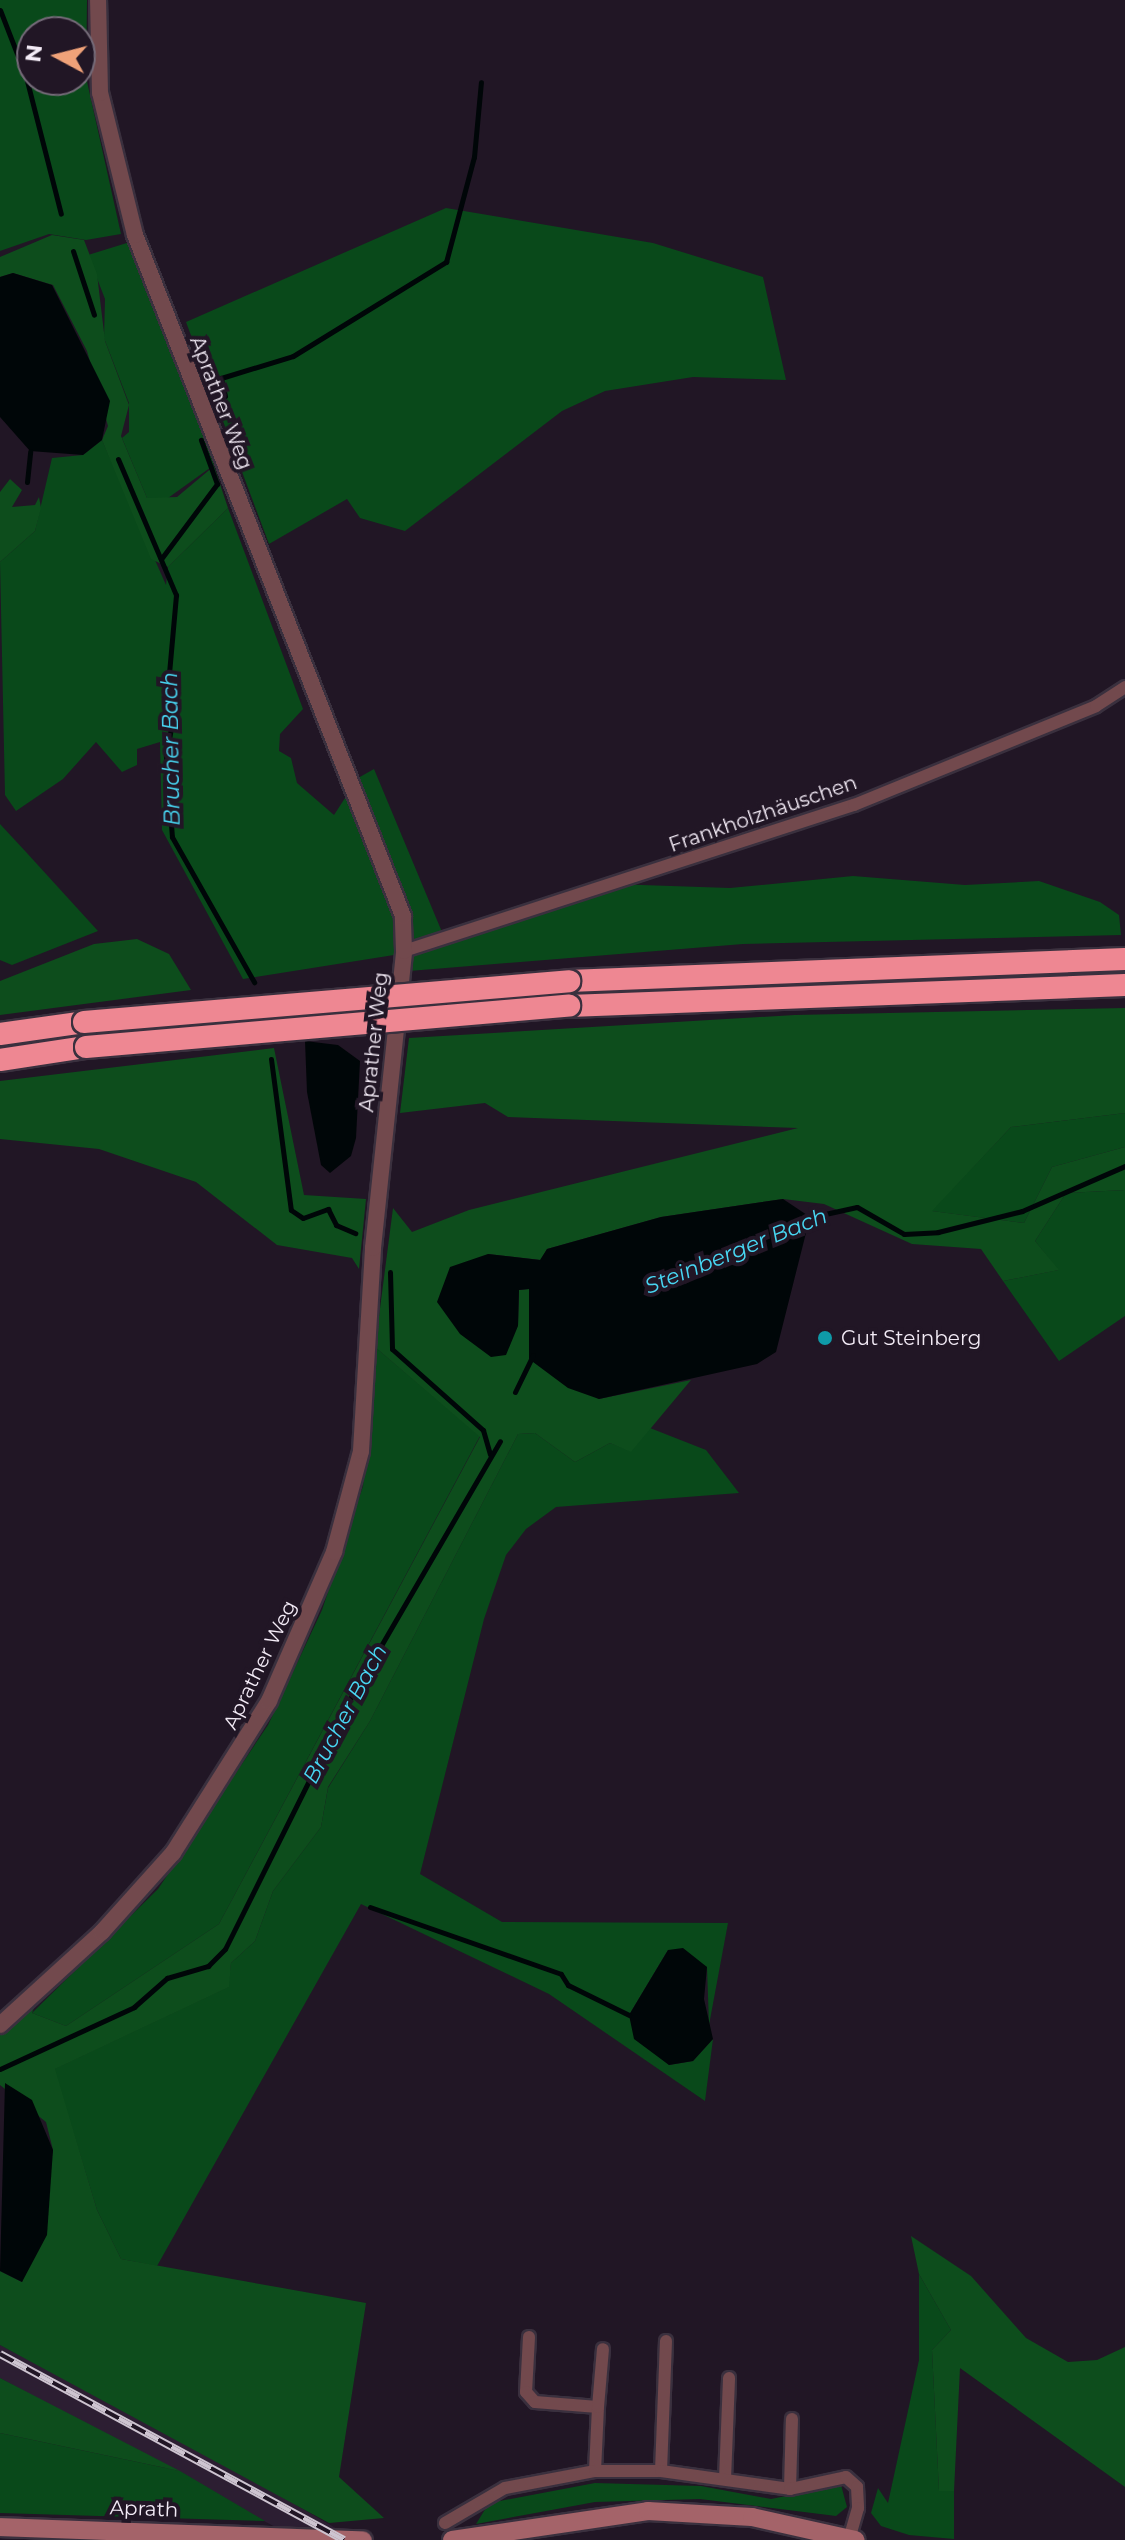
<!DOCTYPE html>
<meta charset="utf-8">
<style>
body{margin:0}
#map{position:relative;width:1125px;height:2540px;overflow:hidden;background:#211625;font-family:Montserrat,sans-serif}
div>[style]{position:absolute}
.built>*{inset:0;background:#2c1e32}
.green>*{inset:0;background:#09491a}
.forest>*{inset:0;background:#0d4d1c}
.water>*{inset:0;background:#000608}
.stream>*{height:5px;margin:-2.5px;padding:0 2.5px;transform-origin:2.5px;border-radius:2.5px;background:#000608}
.roads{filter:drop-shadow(2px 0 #3a303e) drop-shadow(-2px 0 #3a303e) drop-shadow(0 2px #3a303e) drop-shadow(0 -2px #3a303e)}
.minor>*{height:12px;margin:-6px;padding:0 6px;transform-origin:6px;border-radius:6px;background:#72494d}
.tertiary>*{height:16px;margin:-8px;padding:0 8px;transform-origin:8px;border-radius:8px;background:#72494d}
.secondary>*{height:18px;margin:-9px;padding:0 9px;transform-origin:9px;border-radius:9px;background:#a46369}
.motorway>*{height:22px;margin:-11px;padding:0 11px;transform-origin:11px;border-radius:11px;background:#ee8792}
.rail>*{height:8px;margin-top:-4px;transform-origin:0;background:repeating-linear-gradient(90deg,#211625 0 15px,#cdc4d0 0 30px);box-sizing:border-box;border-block:2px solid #cdc4d0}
.bridges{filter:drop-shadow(2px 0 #3a303e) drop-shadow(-2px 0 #3a303e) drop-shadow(0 2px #3a303e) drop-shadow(0 -2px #3a303e)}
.motorway-bridge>*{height:22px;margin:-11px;padding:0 11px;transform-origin:11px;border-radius:11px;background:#ee8792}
.dots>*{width:22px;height:22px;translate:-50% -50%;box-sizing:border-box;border:4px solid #211625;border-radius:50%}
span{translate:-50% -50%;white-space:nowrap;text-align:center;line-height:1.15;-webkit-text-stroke:8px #211625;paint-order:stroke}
.street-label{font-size:20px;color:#f3ebf6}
.poi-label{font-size:20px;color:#f3ebf6}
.left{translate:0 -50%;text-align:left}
.water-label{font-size:22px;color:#48d6f2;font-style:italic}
.north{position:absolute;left:16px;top:16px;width:80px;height:80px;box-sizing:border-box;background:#211625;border:2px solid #756b79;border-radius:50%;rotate:277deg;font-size:22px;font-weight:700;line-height:32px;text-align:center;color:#f3ebf6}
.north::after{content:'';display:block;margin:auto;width:28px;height:36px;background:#f0a279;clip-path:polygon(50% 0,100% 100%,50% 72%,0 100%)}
</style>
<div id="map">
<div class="built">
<div style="clip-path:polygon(0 2345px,194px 2445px,356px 2540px,299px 2540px,0 2378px)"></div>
</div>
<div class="green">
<div style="clip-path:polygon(evenodd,0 0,87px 0,86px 77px,121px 234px,86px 240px,49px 234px,0 251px,0 0,32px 32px,80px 32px,80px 80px,32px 80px,32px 32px)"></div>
<div style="clip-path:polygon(446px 208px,653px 243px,763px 277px,786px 380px,693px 377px,605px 391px,562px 411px,405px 531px,360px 518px,347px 499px,269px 544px,186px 322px)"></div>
<div style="clip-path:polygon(130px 242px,214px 465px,161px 503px,147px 498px,122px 438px,129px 432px,129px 403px,104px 338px,105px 299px,88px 255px)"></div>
<div style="clip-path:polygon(102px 440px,166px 585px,168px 567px,228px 508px,303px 709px,280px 734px,279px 751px,291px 758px,297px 783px,334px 815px,358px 778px,374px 769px,442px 932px,612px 884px,730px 888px,853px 876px,965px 885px,1039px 881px,1100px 902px,1119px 915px,1121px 935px,743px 944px,409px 971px,394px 955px,243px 979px,162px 830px,160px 742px,137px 749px,137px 765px,122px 772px,96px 742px,63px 779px,16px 811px,5px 795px,0 562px,35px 531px,52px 458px,83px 455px)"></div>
<div style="clip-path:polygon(0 824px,26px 852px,98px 931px,12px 965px,0 960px)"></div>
<div style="clip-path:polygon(1125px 1113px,1125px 1147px,1052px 1167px,1024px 1223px,931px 1211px,1011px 1127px)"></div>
<div style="clip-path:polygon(1125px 1190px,1125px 1316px,1059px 1361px,1003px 1281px,1058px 1270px,1035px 1241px,1066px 1193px)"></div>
<div style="clip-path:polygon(375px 1347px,480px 1436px,219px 1924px,66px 2026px,32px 2013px,158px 1889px,268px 1725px,322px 1610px,363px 1486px)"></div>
<div style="clip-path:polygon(650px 1428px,706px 1450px,739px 1493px,556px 1507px,526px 1529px,506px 1555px,484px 1619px,420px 1874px,502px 1922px,728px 1923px,709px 2025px,707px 1967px,668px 1950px,629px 2015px,643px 2043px,669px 2065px,693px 2061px,713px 2039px,705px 2101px,549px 1994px,361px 1904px,157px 2266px,121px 2259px,97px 2210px,54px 2069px,228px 1987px,231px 1963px,255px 1941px,273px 1891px,321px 1827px,328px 1788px,370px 1721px,518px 1434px,535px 1433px,575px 1462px,610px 1443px,631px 1451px)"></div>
<div style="clip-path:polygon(919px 2274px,951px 2330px,932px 2350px,939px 2490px,954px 2491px,954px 2539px,909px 2535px,881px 2526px,871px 2513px,878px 2488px,888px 2503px,919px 2360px)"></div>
<div style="clip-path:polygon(0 2433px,180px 2471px,265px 2521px,0 2513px)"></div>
<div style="clip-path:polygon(595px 2483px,701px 2486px,771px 2499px,841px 2485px,847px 2507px,836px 2516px,700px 2499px,595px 2502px,476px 2524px,489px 2503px)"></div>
</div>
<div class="forest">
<div style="clip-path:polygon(52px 235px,84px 240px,97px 274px,105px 341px,129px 405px,121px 436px,147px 498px,177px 497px,214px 466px,228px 508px,168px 567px,151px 559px,102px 440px,108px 426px,87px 351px,53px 285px,13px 273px,0 277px,0 257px)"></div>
<div style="clip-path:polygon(10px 479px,22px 490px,12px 507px,35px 505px,39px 497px,41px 508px,35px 531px,0 562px,0 492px)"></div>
<div style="clip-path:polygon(137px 939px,169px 954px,191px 990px,0 1015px,0 981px,94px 944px)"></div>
<div style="clip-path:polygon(1125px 1008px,1125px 1113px,1011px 1127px,932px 1211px,1024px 1223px,1052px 1167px,1125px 1147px,1125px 1190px,1066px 1193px,1035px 1241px,1059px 1270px,1003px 1281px,981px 1249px,912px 1244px,824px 1204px,783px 1199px,661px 1217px,547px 1249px,541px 1260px,488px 1254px,518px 1326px,519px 1290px,529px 1289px,529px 1359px,599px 1399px,691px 1380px,631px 1452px,610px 1443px,575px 1462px,535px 1433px,518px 1434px,370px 1721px,328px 1787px,321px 1827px,273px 1891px,255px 1941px,231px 1963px,229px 1987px,55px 2069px,97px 2210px,121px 2259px,366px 2303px,339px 2477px,384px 2518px,329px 2523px,0 2345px,0 2271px,22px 2282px,42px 2224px,53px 2150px,46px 2122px,0 2085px,0 2011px,50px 1966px,32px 2013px,66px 2026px,219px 1924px,480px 1437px,375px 1347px,393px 1208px,412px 1232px,469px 1210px,798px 1128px,508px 1117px,485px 1103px,400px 1113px,409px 1038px,795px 1015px)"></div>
<div style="clip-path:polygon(274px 1048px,304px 1195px,366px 1199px,359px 1269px,352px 1258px,277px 1245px,196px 1182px,99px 1149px,0 1139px,0 1081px)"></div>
<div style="clip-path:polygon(911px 2236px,971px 2276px,1026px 2338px,1068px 2362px,1097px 2360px,1125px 2347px,1125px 2487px,960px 2368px,954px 2491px,939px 2491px,932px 2350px,951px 2330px,919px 2274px)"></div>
<div style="clip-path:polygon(0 2378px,180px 2471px,0 2433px)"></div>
</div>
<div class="water">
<div style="clip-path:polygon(13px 273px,52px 285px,110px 401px,102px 440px,83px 455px,30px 451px,0 417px,0 277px)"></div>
<div style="clip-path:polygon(305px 1041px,338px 1045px,360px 1061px,356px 1138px,351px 1156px,330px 1173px,321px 1165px,307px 1092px)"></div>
<div style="clip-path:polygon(783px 1199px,810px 1217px,776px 1352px,757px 1364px,599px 1399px,568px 1388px,529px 1359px,529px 1289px,519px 1290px,518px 1326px,506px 1355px,491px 1357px,460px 1334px,437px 1302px,450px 1267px,488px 1254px,540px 1260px,547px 1249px,661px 1217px)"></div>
<div style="clip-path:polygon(683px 1948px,707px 1967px,704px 1999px,713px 2039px,693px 2061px,669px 2065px,634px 2039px,629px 2015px,668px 1950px)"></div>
<div style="clip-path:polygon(5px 2083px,32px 2100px,53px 2150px,47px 2235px,22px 2282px,0 2271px)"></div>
</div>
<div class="stream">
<div style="left:0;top:10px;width:72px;rotate:68.8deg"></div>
<div style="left:26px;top:77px;width:141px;rotate:75.7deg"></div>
<div style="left:73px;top:251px;width:67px;rotate:71.8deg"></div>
<div style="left:225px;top:396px;width:18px;rotate:-103deg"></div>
<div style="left:221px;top:378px;width:75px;rotate:-17deg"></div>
<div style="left:293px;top:356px;width:180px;rotate:-31.6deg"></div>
<div style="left:446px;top:262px;width:109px;rotate:-75.1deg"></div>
<div style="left:474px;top:157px;width:75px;rotate:-84.7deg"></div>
<div style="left:118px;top:459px;width:148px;rotate:66.9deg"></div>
<div style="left:176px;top:595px;width:111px;rotate:95.1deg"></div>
<div style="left:166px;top:706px;width:17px;rotate:69deg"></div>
<div style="left:172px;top:722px;width:35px;rotate:100deg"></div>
<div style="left:166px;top:756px;width:81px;rotate:85.8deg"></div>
<div style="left:172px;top:837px;width:167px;rotate:60.5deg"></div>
<div style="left:27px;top:482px;width:31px;rotate:-84deg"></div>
<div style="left:161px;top:559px;width:94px;rotate:-53.3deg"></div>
<div style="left:217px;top:484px;width:47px;rotate:-110deg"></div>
<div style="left:271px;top:1059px;width:152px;rotate:82.5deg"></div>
<div style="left:291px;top:1210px;width:14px;rotate:34deg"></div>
<div style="left:303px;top:1218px;width:27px;rotate:-20deg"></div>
<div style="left:328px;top:1209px;width:18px;rotate:63deg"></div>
<div style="left:336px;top:1225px;width:21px;rotate:23deg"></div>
<div style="left:807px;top:1218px;width:51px;rotate:-12.4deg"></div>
<div style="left:857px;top:1207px;width:54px;rotate:29.9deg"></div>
<div style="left:904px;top:1234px;width:34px;rotate:-3deg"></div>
<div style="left:938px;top:1232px;width:87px;rotate:-14deg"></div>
<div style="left:1022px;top:1211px;width:112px;rotate:-23.6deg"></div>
<div style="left:390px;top:1272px;width:77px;rotate:88.5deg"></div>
<div style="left:392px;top:1349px;width:122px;rotate:41.7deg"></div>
<div style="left:483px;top:1430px;width:25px;rotate:74deg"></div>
<div style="left:515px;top:1392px;width:41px;rotate:-64.1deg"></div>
<div style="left:370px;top:1907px;width:202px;rotate:19.3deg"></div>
<div style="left:561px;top:1974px;width:13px;rotate:58deg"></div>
<div style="left:568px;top:1985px;width:68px;rotate:26.2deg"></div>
<div style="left:0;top:2069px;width:148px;rotate:-24.8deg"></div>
<div style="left:134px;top:2007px;width:44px;rotate:-41.3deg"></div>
<div style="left:167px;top:1978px;width:43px;rotate:-16.3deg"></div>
<div style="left:208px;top:1966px;width:24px;rotate:-45deg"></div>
<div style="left:225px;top:1949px;width:274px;rotate:-63.5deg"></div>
<div style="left:347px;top:1704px;width:304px;rotate:-59.8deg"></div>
</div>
<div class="roads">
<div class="minor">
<div style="left:404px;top:951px;width:473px;rotate:-18deg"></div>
<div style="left:854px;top:805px;width:261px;rotate:-22.2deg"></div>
<div style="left:1096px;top:706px;width:35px;rotate:-33deg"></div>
<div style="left:529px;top:2337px;width:55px;rotate:93.1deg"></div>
<div style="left:526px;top:2392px;width:13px;rotate:48deg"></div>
<div style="left:535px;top:2402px;width:63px;rotate:4.5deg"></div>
<div style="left:598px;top:2407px;width:64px;rotate:92.7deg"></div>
<div style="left:598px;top:2407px;width:58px;rotate:-85.1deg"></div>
<div style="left:661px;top:2471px;width:130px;rotate:-87.8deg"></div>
<div style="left:725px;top:2479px;width:101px;rotate:-87.7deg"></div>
<div style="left:790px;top:2489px;width:70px;rotate:-88.4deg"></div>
<div style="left:445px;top:2523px;width:69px;rotate:-30.3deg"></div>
<div style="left:505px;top:2488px;width:92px;rotate:-10.7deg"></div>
<div style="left:595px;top:2471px;width:66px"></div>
<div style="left:661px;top:2471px;width:130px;rotate:7.9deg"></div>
<div style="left:790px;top:2489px;width:57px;rotate:-12.1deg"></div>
<div style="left:846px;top:2477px;width:15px;rotate:42deg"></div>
<div style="left:857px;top:2487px;width:21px;rotate:87deg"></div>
<div style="left:858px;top:2508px;width:32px;rotate:106deg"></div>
</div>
<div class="tertiary">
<div style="left:0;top:2025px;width:138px;rotate:-42.4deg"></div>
<div style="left:102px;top:1932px;width:106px;rotate:-48.1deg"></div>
<div style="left:173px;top:1853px;width:180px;rotate:-57.7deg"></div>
<div style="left:269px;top:1701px;width:163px;rotate:-66.4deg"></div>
<div style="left:334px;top:1552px;width:105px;rotate:-75deg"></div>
<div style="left:361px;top:1451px;width:203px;rotate:-86.6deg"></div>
<div style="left:373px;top:1248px;width:299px;rotate:-84deg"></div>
<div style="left:404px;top:951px;width:35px;rotate:-92deg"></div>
<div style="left:403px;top:916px;width:732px;rotate:-111.48deg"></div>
<div style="left:135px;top:235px;width:146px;rotate:-103.8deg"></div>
<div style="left:100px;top:93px;width:93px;rotate:-91.2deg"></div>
</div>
<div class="secondary">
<div style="left:0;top:2527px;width:363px;rotate:2.1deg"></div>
<div style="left:452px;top:2540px;width:198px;rotate:-8.4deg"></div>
<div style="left:648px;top:2511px;width:104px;rotate:3.3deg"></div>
<div style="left:752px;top:2517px;width:106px;rotate:12.6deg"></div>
</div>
<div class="motorway">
<div style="left:569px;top:981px;width:556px;rotate:-2.27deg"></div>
<div style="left:569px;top:1006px;width:556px;rotate:-2.16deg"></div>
<div style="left:0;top:1034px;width:85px;rotate:-8.1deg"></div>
<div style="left:0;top:1060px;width:87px;rotate:-8.6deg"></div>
</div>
</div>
<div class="rail">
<div style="left:0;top:2354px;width:391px;rotate:28.4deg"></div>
</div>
<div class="bridges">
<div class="motorway-bridge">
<div style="left:84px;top:1022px;width:487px;rotate:-4.8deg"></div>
<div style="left:86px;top:1047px;width:485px;rotate:-4.9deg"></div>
</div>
</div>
<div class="dots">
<div style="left:825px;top:1338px;background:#0f9aa8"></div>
</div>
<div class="street-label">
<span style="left:221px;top:403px;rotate:69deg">Aprather Weg</span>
<span style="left:763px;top:814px;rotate:-19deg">Frankholzhäuschen</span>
<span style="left:374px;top:1042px;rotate:-84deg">Aprather Weg</span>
<span style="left:260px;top:1665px;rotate:-64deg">Aprather Weg</span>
<span style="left:144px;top:2509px;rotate:2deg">Aprath</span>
</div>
<div class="poi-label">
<span class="left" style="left:841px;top:1338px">Gut Steinberg</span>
</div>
<div class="water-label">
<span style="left:171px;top:749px;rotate:-91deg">Brucher Bach</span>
<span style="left:736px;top:1251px;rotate:-22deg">Steinberger Bach</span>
<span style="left:345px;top:1714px;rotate:-62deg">Brucher Bach</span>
</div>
<div class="north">N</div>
</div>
